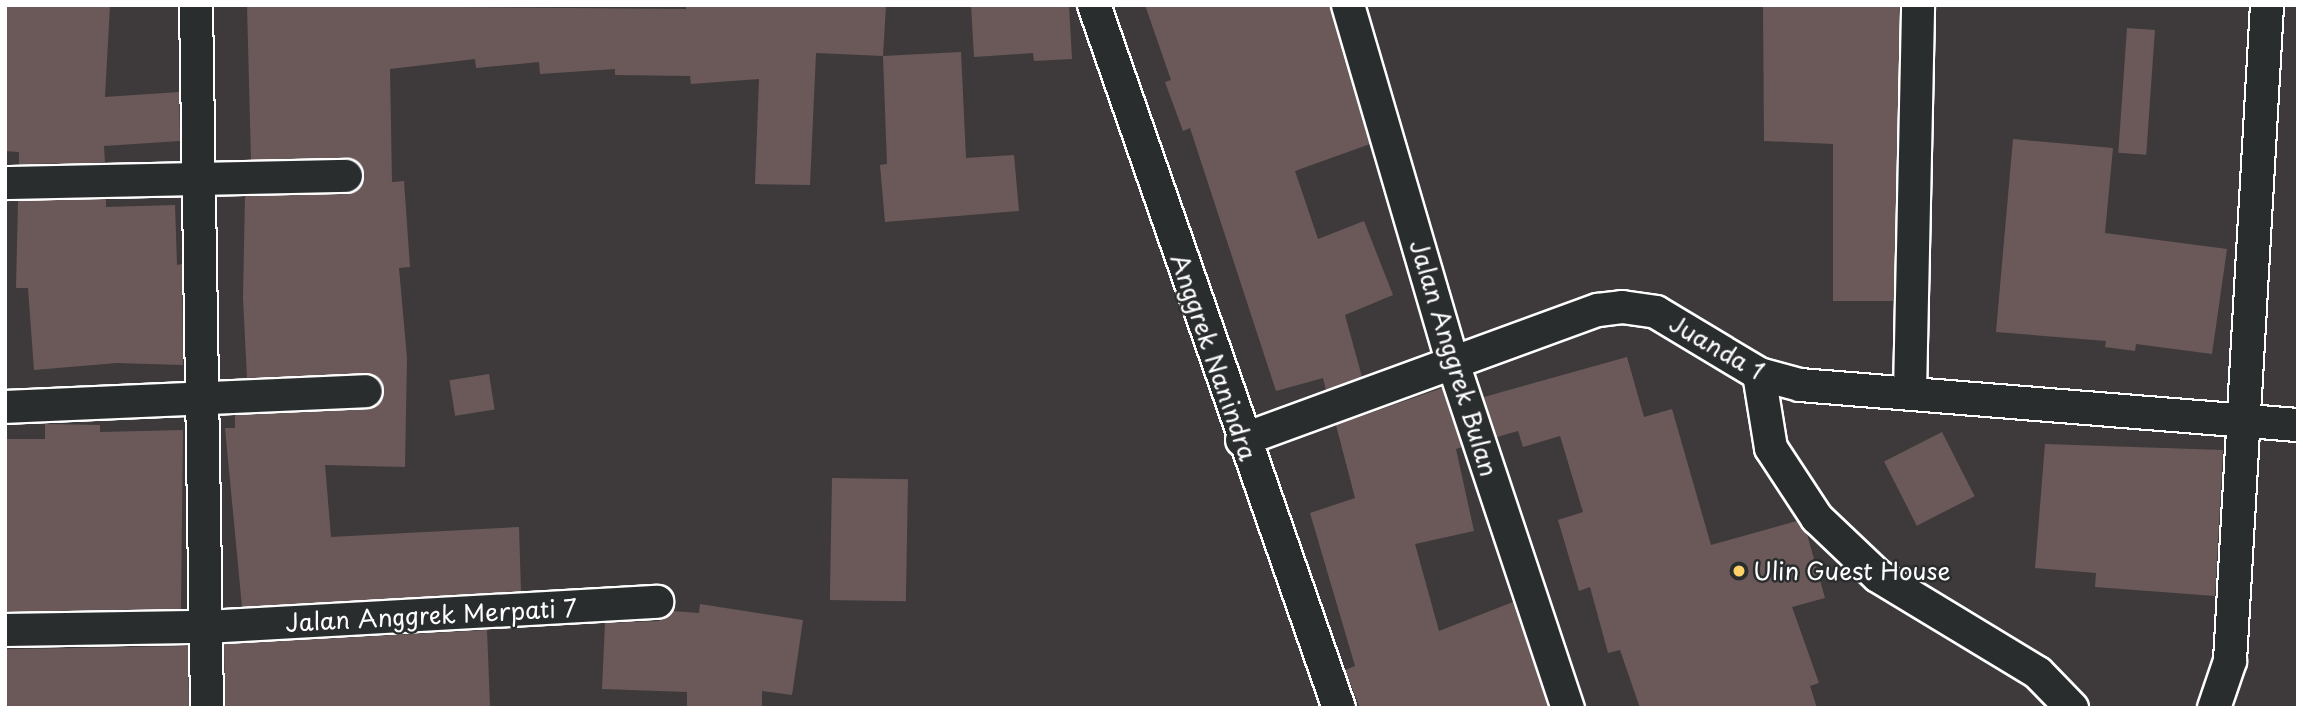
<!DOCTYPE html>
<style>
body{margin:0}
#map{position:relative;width:2303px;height:713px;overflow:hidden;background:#3e3a3b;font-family:"Playpen Sans",sans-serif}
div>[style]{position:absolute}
.building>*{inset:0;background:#6b5959;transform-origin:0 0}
.roads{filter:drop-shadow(2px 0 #fff) drop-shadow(-2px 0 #fff) drop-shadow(0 2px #fff) drop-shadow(0 -2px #fff)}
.street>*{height:32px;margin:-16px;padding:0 16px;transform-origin:16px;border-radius:16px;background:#2a2d2e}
.dots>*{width:19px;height:19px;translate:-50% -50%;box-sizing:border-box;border:4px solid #2a2d2e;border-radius:50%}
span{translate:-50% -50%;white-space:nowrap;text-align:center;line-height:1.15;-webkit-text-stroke:5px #2a2d2e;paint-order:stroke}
.street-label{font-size:24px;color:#fff}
.poi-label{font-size:24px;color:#fff}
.left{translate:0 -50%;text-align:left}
.frame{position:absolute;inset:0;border:7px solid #fff;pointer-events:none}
</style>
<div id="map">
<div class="building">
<div style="clip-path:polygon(5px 5px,110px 5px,105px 97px,179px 92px,180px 141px,104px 146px,105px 163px,19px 164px,19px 152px,5px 151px)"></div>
<div style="clip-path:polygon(247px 5px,686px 9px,686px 5px,886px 5px,883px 56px,816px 53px,810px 185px,755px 184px,759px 79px,691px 84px,690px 76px,615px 75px,615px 69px,540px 74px,539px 62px,476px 68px,475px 59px,390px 69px,392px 182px,404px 181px,410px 267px,399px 268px,407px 358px,405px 467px,325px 465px,331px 537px,519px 527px,521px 591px,242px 607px,225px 428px,235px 428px,235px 415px,367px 409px,382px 400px,384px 391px,381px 381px,366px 373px,247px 378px,243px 298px,245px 196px,347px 194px,356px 191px,364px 176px,361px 166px,346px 158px,251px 160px)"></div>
<div style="clip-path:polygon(971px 5px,1069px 5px,1072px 59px,1034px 61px,1033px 53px,974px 57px)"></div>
<div style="clip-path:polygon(1145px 5px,1330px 5px,1370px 144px,1295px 171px,1318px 239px,1364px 221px,1393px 295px,1345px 315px,1362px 377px,1326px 390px,1323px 378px,1276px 391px,1190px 128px,1183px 131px,1165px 82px,1171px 80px)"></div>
<div style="clip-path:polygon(1763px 5px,1900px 5px,1894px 301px,1833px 301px,1833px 144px,1764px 141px)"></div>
<div style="left:2127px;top:28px;width:28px;height:125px;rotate:4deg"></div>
<div style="clip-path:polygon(961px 52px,966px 158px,1014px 155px,1019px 211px,885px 222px,880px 165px,887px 164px,883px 56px)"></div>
<div style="clip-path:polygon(2013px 139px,2113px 148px,2105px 233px,2227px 249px,2212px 354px,2136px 344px,2135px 351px,2105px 347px,2106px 341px,1996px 332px)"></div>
<div style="clip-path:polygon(106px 199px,106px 207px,175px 205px,177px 265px,182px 264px,183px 365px,117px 363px,34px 370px,28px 288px,16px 288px,18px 201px)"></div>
<div style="clip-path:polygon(1627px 357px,1644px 417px,1672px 409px,1711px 545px,1797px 521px,1807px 534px,1825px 598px,1792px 607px,1819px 683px,1810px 686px,1817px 708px,1640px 708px,1620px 650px,1608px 653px,1590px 587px,1579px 591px,1558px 520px,1583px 512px,1560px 436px,1523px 447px,1518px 431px,1497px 437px,1484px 397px)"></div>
<div style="left:489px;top:374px;width:36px;height:40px;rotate:81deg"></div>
<div style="clip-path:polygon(1442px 388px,1462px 447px,1456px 449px,1474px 531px,1415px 544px,1439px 631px,1513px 602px,1549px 708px,1360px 708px,1345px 670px,1355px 666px,1310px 513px,1355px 498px,1336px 425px)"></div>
<div style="clip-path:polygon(45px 424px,100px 425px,100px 432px,183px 430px,181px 609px,5px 612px,5px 439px,45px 439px)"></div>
<div style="left:1942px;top:432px;width:72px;height:65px;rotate:63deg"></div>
<div style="clip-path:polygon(2045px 444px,2223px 450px,2215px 596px,2095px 587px,2096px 573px,2035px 568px)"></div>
<div style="left:832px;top:478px;width:76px;height:122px;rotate:1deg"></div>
<div style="clip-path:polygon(700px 604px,803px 620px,792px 695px,762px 691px,762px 708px,687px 708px,687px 692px,602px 689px,605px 623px,659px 621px,673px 611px,699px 613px)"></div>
<div style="clip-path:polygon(487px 630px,490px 707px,225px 708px,224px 644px)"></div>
<div style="left:188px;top:646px;width:62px;height:183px;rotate:89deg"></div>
</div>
<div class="roads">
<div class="street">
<div style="left:196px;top:5px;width:703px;rotate:89.1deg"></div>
<div style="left:1094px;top:5px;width:744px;rotate:70.79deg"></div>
<div style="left:1348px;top:5px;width:373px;rotate:73.7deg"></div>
<div style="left:1453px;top:363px;width:364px;rotate:71.6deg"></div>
<div style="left:5px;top:183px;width:341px;rotate:-1.2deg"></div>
<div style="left:1759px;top:374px;width:75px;rotate:80.8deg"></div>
<div style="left:1771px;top:448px;width:84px;rotate:56.7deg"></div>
<div style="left:1817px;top:518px;width:84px;rotate:43.6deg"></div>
<div style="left:1878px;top:576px;width:187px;rotate:31.2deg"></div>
<div style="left:2038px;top:673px;width:49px;rotate:45.8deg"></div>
<div style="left:1910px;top:393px;width:388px;rotate:-88.8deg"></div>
<div style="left:5px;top:407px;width:361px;rotate:-2.5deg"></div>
<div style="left:1242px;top:440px;width:379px;rotate:-20.1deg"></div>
<div style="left:1598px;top:310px;width:24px;rotate:-7deg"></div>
<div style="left:1622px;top:307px;width:34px;rotate:8deg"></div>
<div style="left:1656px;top:312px;width:120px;rotate:31deg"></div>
<div style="left:1759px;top:374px;width:42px;rotate:15deg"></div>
<div style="left:1800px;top:385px;width:500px;rotate:4.6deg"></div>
<div style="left:5px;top:630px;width:201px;rotate:-0.9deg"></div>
<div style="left:206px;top:627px;width:452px;rotate:-3.2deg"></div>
<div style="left:2214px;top:708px;width:50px;rotate:-71.2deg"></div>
<div style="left:2230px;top:661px;width:657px;rotate:-86.77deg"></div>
</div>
</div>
<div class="dots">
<div style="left:1739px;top:571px;background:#ffd166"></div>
</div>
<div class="street-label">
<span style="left:1717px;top:347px;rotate:30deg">Juanda 1</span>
<span style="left:1214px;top:357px;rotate:71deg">Anggrek Nanindra</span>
<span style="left:1454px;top:358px;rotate:73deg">Jalan Anggrek Bulan</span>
<span style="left:431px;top:615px;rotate:-3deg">Jalan Anggrek Merpati 7</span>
</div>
<div class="poi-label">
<span class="left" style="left:1753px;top:571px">Ulin Guest House</span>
</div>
<div class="frame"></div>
</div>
